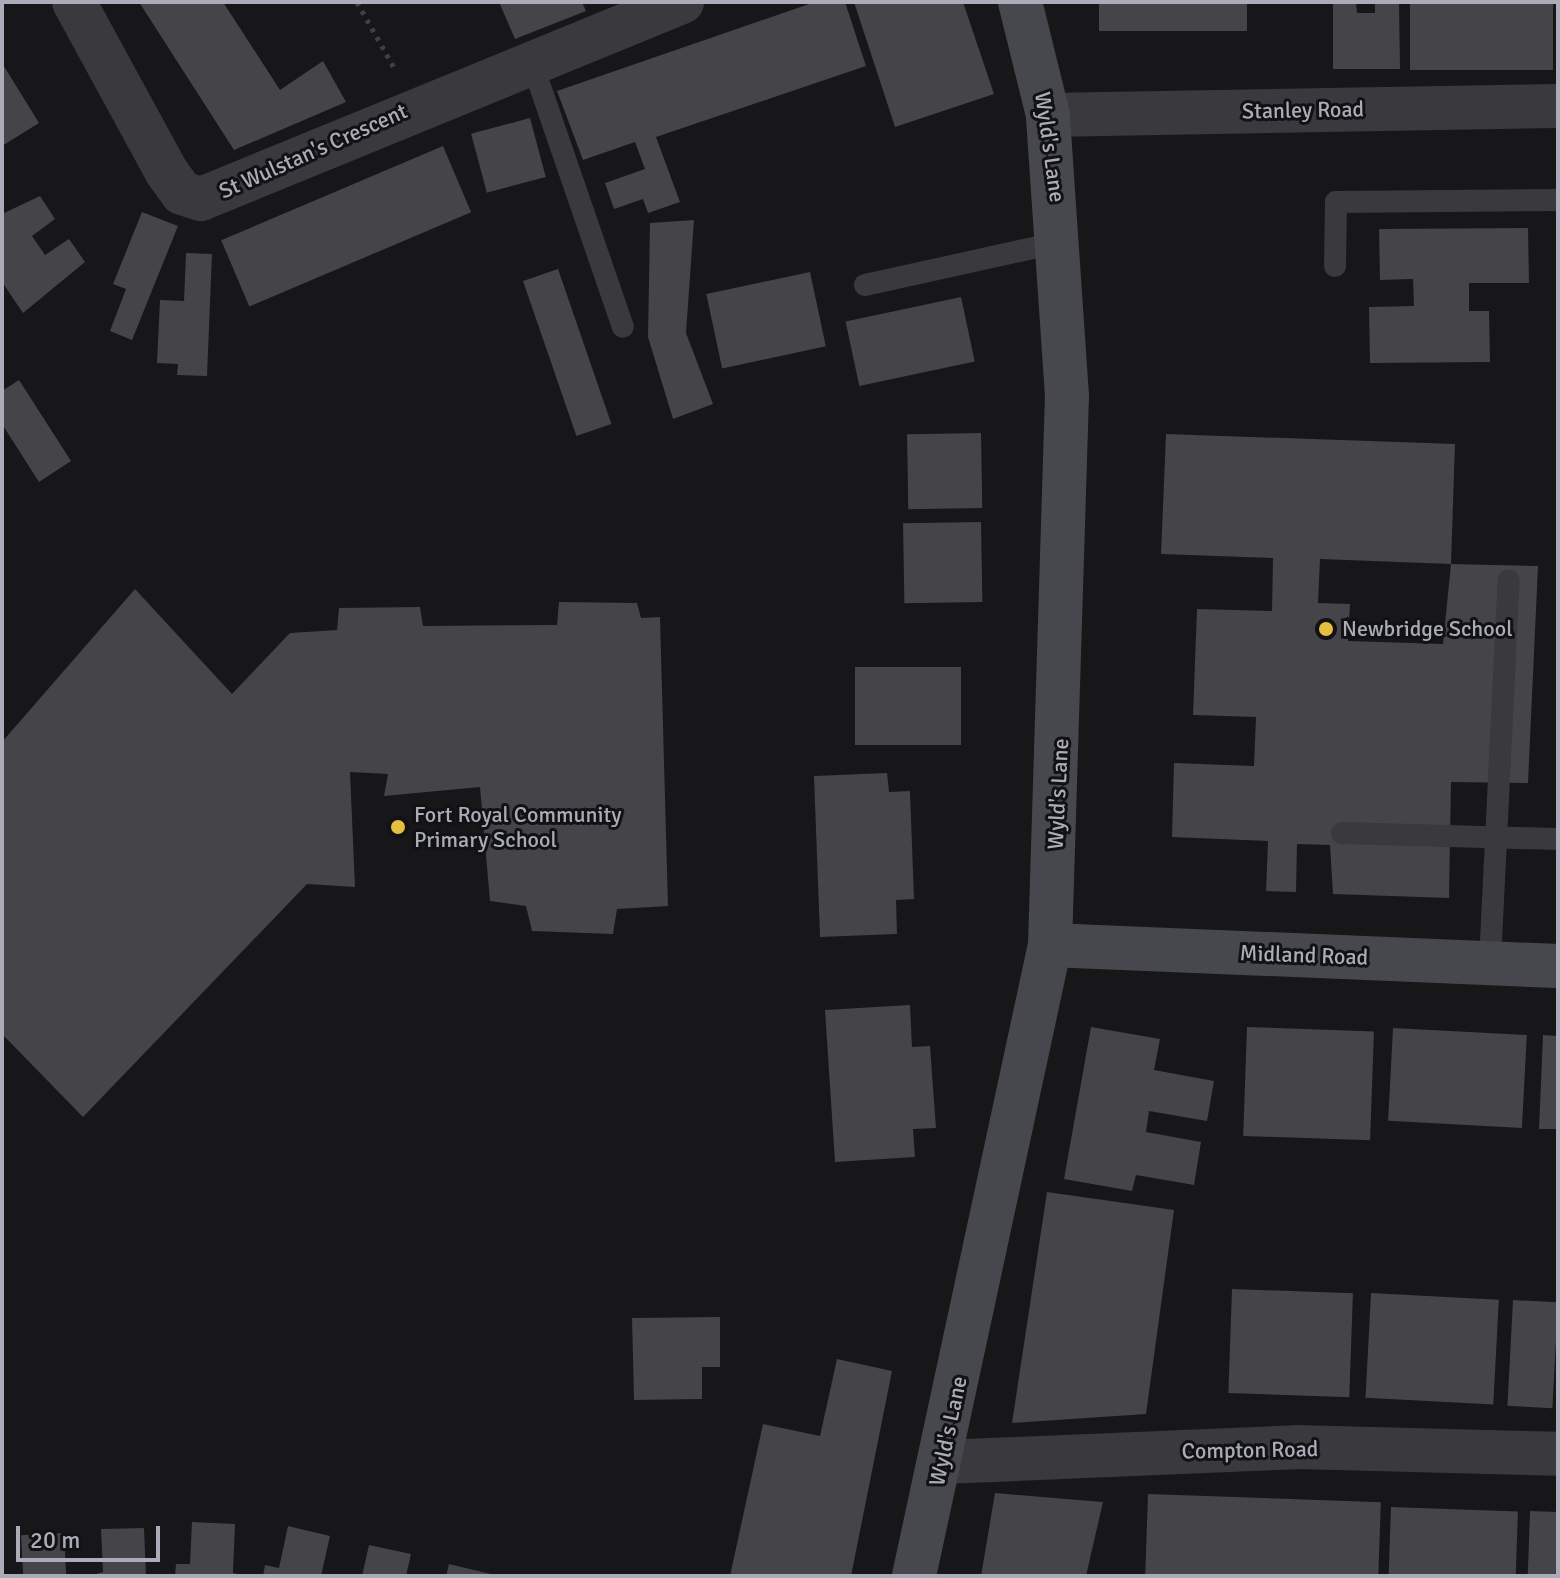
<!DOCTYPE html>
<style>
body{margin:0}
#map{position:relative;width:1560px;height:1578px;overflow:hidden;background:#171719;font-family:Signika,sans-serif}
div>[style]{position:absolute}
.building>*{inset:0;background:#444449;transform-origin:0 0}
.path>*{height:5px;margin-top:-2.5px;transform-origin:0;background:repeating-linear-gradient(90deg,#3f4045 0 4px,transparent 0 10px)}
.lane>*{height:22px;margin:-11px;padding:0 11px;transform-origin:11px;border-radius:11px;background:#39393e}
.street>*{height:44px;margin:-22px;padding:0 22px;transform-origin:22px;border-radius:22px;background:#39393e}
.secondary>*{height:44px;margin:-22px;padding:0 22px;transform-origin:22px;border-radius:22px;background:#47484e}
.dots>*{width:22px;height:22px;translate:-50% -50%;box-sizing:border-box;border:4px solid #121214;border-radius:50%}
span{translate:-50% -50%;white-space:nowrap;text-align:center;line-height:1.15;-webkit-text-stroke:6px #121214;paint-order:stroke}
.street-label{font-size:22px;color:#aaadb8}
.poi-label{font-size:22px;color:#aaadb8}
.left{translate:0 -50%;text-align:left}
.frame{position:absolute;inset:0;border:4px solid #aaadb8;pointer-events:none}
.scale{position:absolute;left:16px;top:1526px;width:144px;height:36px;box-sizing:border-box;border:4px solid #aaadb8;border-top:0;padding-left:10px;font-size:24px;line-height:28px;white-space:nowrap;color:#aaadb8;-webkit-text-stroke:6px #121214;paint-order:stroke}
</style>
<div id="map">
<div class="building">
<div style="clip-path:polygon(139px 2px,223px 2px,280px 90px,323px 61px,346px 102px,234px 150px)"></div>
<div style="clip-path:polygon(499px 2px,582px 2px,586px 11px,515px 39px)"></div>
<div style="clip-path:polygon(815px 2px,845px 2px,866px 66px,656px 137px,680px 202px,648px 213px,643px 199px,614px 209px,605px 183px,645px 169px,635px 142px,583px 160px,557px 91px)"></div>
<div style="clip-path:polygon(854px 2px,963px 2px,994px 94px,895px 127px)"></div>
<div style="left:1099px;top:2px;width:148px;height:29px"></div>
<div style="clip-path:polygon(1333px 2px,1356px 2px,1357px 13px,1375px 13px,1375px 2px,1399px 2px,1400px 69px,1333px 69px)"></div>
<div style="left:1410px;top:2px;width:143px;height:68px"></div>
<div style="clip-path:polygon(2px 63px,39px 123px,2px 146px)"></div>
<div style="left:530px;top:118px;width:61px;height:61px;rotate:75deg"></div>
<div style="left:443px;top:146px;width:72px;height:241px;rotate:67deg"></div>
<div style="clip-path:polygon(40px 196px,55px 219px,32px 236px,45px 255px,69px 239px,85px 262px,23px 313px,2px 282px,2px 214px)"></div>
<div style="clip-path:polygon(142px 212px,178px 226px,132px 340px,110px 331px,126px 289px,113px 284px)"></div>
<div style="clip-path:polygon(694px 220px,686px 333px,713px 404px,673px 419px,648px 337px,650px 223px)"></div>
<div style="clip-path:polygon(1528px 228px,1529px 283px,1469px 283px,1469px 311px,1489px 311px,1490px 362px,1370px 363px,1369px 307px,1414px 306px,1413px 279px,1380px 280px,1379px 229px)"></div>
<div style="clip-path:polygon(186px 253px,212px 254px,207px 376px,177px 375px,178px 364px,157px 363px,160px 300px,184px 301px)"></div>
<div style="left:558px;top:269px;width:164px;height:37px;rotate:71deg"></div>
<div style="left:810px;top:272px;width:76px;height:106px;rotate:78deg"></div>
<div style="left:961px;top:297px;width:66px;height:118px;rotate:78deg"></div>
<div style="clip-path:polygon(19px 380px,71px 461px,39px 482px,2px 424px,2px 391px)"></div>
<div style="left:981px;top:433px;width:75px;height:74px;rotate:89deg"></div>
<div style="clip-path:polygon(evenodd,1166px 434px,1455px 444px,1451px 564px,1538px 566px,1528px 783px,1451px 782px,1449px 898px,1333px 894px,1330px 845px,1297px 844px,1296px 892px,1266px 891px,1268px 841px,1172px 837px,1174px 763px,1254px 766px,1256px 717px,1193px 715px,1197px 609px,1272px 611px,1273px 558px,1161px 554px,1166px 434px,1320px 559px,1451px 564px,1443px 644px,1348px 641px,1350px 604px,1318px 603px,1320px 559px)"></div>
<div style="left:981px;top:522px;width:80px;height:78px;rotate:89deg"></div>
<div style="clip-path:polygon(135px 589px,232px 694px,290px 633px,337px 630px,339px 608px,420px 607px,423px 626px,557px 625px,559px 602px,637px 603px,641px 618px,660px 617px,668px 906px,617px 909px,613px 934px,532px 931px,526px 906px,490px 901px,480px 787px,384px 796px,388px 774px,350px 772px,355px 887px,307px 884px,83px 1117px,2px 1034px,2px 742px)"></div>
<div style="left:961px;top:667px;width:78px;height:106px;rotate:90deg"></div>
<div style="clip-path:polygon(887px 773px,889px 792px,910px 791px,914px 899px,896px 900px,897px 934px,820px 937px,814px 776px)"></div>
<div style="clip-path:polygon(910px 1005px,912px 1047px,930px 1046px,936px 1128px,913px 1129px,915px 1157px,835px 1162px,825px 1010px)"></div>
<div style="clip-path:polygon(1091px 1027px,1160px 1039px,1154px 1070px,1214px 1081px,1207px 1121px,1149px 1111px,1146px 1132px,1201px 1142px,1194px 1185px,1136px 1175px,1132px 1191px,1064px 1179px)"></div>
<div style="left:1247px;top:1027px;width:127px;height:109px;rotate:2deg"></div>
<div style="left:1393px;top:1028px;width:134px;height:93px;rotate:3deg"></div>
<div style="clip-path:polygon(1543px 1035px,1558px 1036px,1558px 1129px,1539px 1129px)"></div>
<div style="clip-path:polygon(1047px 1192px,1174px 1210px,1146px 1414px,1012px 1423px)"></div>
<div style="left:1232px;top:1289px;width:121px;height:104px;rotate:2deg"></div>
<div style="left:1371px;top:1293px;width:128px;height:105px;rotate:3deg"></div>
<div style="left:1513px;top:1300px;width:45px;height:106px;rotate:3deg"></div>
<div style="clip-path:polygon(720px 1317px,720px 1367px,702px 1367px,702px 1399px,634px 1400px,632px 1318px)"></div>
<div style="clip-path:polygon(837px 1359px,892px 1371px,851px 1576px,730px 1576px,763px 1424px,820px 1436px)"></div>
<div style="clip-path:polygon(995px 1493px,1103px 1502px,1086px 1576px,981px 1576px)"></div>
<div style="left:1148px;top:1494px;width:233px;height:82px;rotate:2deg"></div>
<div style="left:1391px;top:1507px;width:127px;height:69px;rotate:2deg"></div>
<div style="left:1530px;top:1511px;width:28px;height:65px;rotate:2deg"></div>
<div style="clip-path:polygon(192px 1522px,235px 1524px,233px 1573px,247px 1576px,175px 1576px,176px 1564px,190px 1564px)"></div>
<div style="clip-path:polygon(288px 1526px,330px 1536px,321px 1576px,263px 1576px,265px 1565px,279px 1568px)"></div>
<div style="clip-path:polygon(144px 1528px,146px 1576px,89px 1576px,103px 1572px,101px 1529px)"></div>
<div style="left:64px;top:1533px;width:43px;height:43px;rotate:87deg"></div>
<div style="clip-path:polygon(369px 1545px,411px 1554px,406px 1576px,362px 1576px)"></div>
<div style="clip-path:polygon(449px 1564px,495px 1575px,494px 1576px,446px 1576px)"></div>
</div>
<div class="path">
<div style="left:357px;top:2px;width:79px;rotate:60.5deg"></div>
</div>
<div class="lane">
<div style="left:531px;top:60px;width:282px;rotate:71deg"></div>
<div style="left:1335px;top:266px;width:64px;rotate:-89.1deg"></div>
<div style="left:1336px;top:202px;width:222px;rotate:-0.5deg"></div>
<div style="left:865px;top:285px;width:201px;rotate:-12.4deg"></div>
<div style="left:1342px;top:833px;width:216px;rotate:1.6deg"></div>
<div style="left:1490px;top:962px;width:382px;rotate:-87.2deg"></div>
</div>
<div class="street">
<div style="left:74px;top:2px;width:192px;rotate:61.4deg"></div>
<div style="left:166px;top:171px;width:27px;rotate:54deg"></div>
<div style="left:182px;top:193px;width:20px;rotate:18deg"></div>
<div style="left:201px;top:199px;width:520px;rotate:-22.27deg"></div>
<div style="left:1048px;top:115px;width:510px;rotate:-1.01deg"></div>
<div style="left:943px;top:1462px;width:354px;rotate:-2.4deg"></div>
<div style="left:1297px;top:1447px;width:261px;rotate:1.5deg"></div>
</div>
<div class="secondary">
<div style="left:1050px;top:945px;width:508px;rotate:2.37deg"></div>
<div style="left:914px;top:1576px;width:645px;rotate:-77.84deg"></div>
<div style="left:1050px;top:945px;width:549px;rotate:-88.23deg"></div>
<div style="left:1067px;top:396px;width:282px;rotate:-93.9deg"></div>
<div style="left:1048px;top:115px;width:116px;rotate:-103.9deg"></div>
</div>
<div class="dots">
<div style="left:1326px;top:629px;background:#e6be42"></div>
<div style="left:398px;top:827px;background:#e6be42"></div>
</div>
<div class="street-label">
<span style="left:1303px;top:110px;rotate:-1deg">Stanley Road</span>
<span style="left:1050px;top:147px;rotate:82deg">Wyld's Lane</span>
<span style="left:313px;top:151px;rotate:-24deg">St Wulstan's Crescent</span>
<span style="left:1058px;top:794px;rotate:-87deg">Wyld's Lane</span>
<span style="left:1304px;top:955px;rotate:2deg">Midland Road</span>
<span style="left:948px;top:1431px;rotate:-78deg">Wyld's Lane</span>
<span style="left:1250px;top:1450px;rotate:-1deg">Compton Road</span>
</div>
<div class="poi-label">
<span class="left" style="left:1342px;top:629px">Newbridge School</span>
<span class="left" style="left:414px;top:827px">Fort Royal Community<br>Primary School</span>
</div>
<div class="frame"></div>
<div class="scale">20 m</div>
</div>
